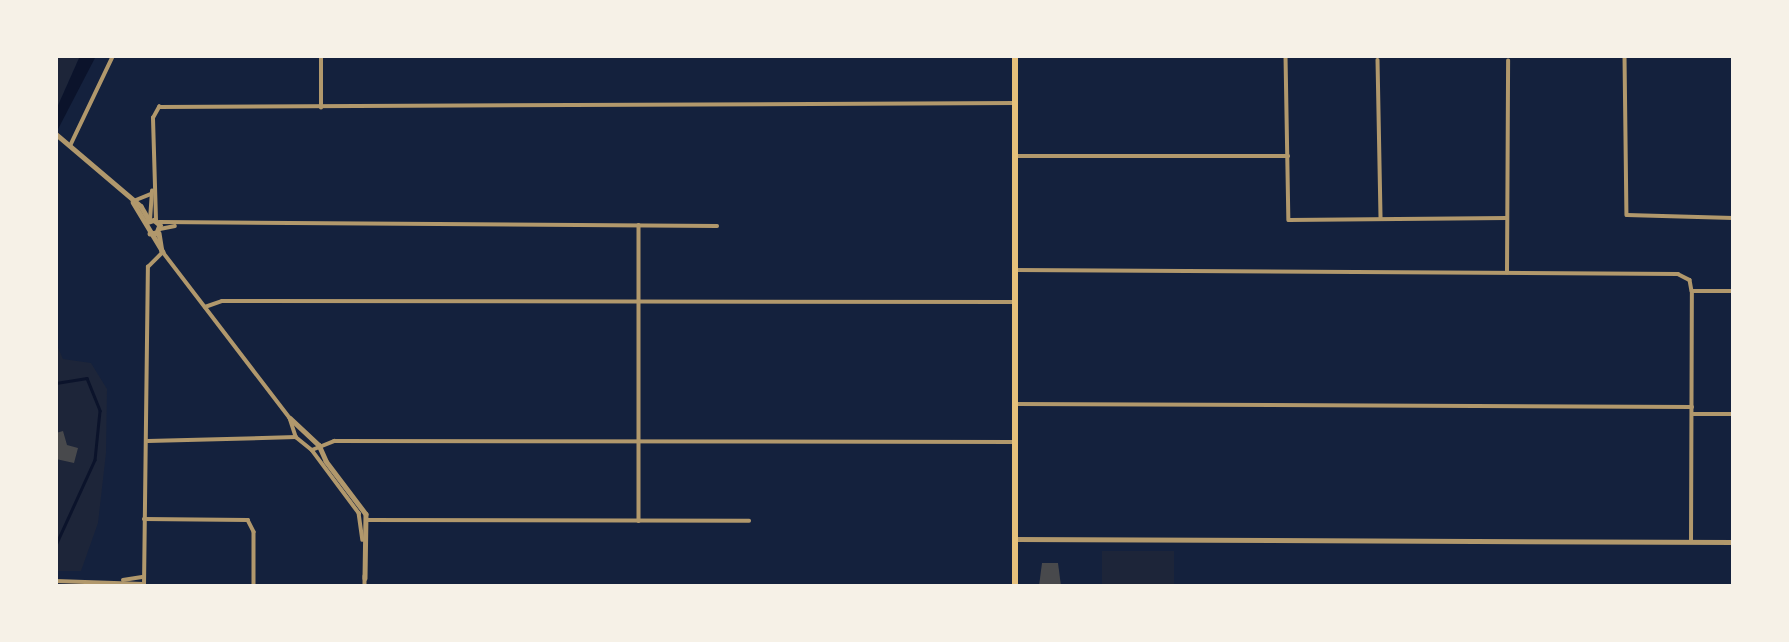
<!DOCTYPE html>
<style>
body{margin:0}
#map{position:relative;width:1789px;height:642px;overflow:hidden;background:#14213d;font-family:Signika,sans-serif}
div>[style]{position:absolute}
.green>*{inset:0;background:#1d2539;transform-origin:0 0}
.water>*{inset:0;background:#0b132b}
.stream>*{height:2.5px;margin:-1.25px;padding:0 1.25px;transform-origin:1.25px;border-radius:1.25px;background:#0b132b}
.building>*{inset:0;background:#48494c}
.minor>*{height:3.5px;margin:-1.75px;padding:0 1.75px;transform-origin:1.75px;border-radius:1.75px;background:#b1986c}
.tertiary>*{height:4.5px;margin:-2.25px;padding:0 2.25px;transform-origin:2.25px;border-radius:2.25px;background:#b1986c}
.trunk>*{height:6px;margin:-3px;padding:0 3px;transform-origin:3px;border-radius:3px;background:#e5c07b}
span{translate:-50% -50%;white-space:nowrap;text-align:center;line-height:1.15;-webkit-text-stroke:5px #f6f1e7;paint-order:stroke}
.frame{position:absolute;inset:0;border:58px solid #f6f1e7;pointer-events:none}
</style>
<div id="map">
<div class="green">
<div style="clip-path:polygon(56px 56px,80px 56px,56px 110px)"></div>
<div style="clip-path:polygon(56px 343px,63px 359px,91px 363px,107px 389px,106px 453px,98px 523px,81px 571px,56px 571px)"></div>
<div style="left:1102px;top:551px;width:72px;height:35px"></div>
</div>
<div class="water">
<div style="clip-path:polygon(80px 56px,96px 56px,56px 133px,56px 110px)"></div>
</div>
<div class="stream">
<div style="left:56px;top:383px;width:31px;rotate:-9deg"></div>
<div style="left:87px;top:378px;width:35px;rotate:68deg"></div>
<div style="left:100px;top:411px;width:49px;rotate:95.8deg"></div>
<div style="left:95px;top:460px;width:94px;rotate:114.6deg"></div>
</div>
<div class="building">
<div style="clip-path:polygon(63px 431px,67px 445px,78px 448px,74px 463px,56px 459px,56px 433px)"></div>
<div style="clip-path:polygon(1042px 563px,1058px 563px,1061px 586px,1039px 586px)"></div>
</div>
<div class="minor">
<div style="left:1286px;top:56px;width:164px;rotate:89deg"></div>
<div style="left:1289px;top:220px;width:218px;rotate:-0.5deg"></div>
<div style="left:1625px;top:56px;width:159px;rotate:89.3deg"></div>
<div style="left:1627px;top:215px;width:106px;rotate:1.6deg"></div>
<div style="left:1378px;top:60px;width:159px;rotate:88.9deg"></div>
<div style="left:321px;top:108px;width:52px;rotate:-90deg"></div>
<div style="left:70px;top:146px;width:100px;rotate:-64.5deg"></div>
<div style="left:1016px;top:156px;width:272px"></div>
<div style="left:136px;top:200px;width:16px;rotate:-22deg"></div>
<div style="left:150px;top:220px;width:29px;rotate:-86deg"></div>
<div style="left:156px;top:220px;width:102px;rotate:-91.7deg"></div>
<div style="left:153px;top:118px;width:13px;rotate:-61deg"></div>
<div style="left:159px;top:107px;width:856px;rotate:-0.27deg"></div>
<div style="left:159px;top:222px;width:558px;rotate:0.41deg"></div>
<div style="left:639px;top:225px;width:296px;rotate:90deg"></div>
<div style="left:160px;top:229px;width:15px;rotate:-11deg"></div>
<div style="left:1016px;top:270px;width:662px;rotate:0.35deg"></div>
<div style="left:1678px;top:274px;width:13px;rotate:27deg"></div>
<div style="left:1690px;top:280px;width:11px;rotate:80deg"></div>
<div style="left:1692px;top:291px;width:41px"></div>
<div style="left:1507px;top:273px;width:212px;rotate:-89.7deg"></div>
<div style="left:205px;top:307px;width:18px;rotate:-19deg"></div>
<div style="left:222px;top:301px;width:792px;rotate:0.07deg"></div>
<div style="left:1016px;top:404px;width:676px;rotate:0.25deg"></div>
<div style="left:1692px;top:414px;width:41px"></div>
<div style="left:148px;top:441px;width:148px;rotate:-1.5deg"></div>
<div style="left:312px;top:450px;width:24px;rotate:-22deg"></div>
<div style="left:334px;top:441px;width:679px;rotate:0.08deg"></div>
<div style="left:144px;top:519px;width:104px;rotate:0.6deg"></div>
<div style="left:248px;top:520px;width:13px;rotate:63deg"></div>
<div style="left:254px;top:532px;width:54px;rotate:90deg"></div>
<div style="left:366px;top:520px;width:383px;rotate:0.1deg"></div>
<div style="left:1691px;top:542px;width:251px;rotate:-89.8deg"></div>
<div style="left:365px;top:576px;width:10px;rotate:90deg"></div>
<div style="left:123px;top:580px;width:19px;rotate:-9deg"></div>
<div style="left:56px;top:581px;width:87px;rotate:2deg"></div>
<div style="left:144px;top:586px;width:319px;rotate:-89.3deg"></div>
<div style="left:148px;top:267px;width:21px;rotate:-45deg"></div>
<div style="left:163px;top:252px;width:209px;rotate:52.6deg"></div>
<div style="left:290px;top:418px;width:20px;rotate:72deg"></div>
<div style="left:296px;top:437px;width:21px;rotate:39deg"></div>
<div style="left:312px;top:450px;width:79px;rotate:53.3deg"></div>
<div style="left:359px;top:513px;width:27px;rotate:82deg"></div>
</div>
<div class="tertiary">
<div style="left:56px;top:134px;width:111px;rotate:40.3deg"></div>
<div style="left:141px;top:206px;width:16px;rotate:60deg"></div>
<div style="left:133px;top:202px;width:58px;rotate:59deg"></div>
<div style="left:147px;top:222px;width:7px;rotate:-16deg"></div>
<div style="left:154px;top:220px;width:8px;rotate:40deg"></div>
<div style="left:160px;top:225px;width:9px;rotate:111deg"></div>
<div style="left:157px;top:233px;width:7px;rotate:172deg"></div>
<div style="left:159px;top:233px;width:18px;rotate:81deg"></div>
<div style="left:290px;top:418px;width:40px;rotate:43deg"></div>
<div style="left:319px;top:445px;width:17px;rotate:66deg"></div>
<div style="left:326px;top:461px;width:66px;rotate:53deg"></div>
<div style="left:366px;top:514px;width:64px;rotate:90.9deg"></div>
<div style="left:1016px;top:539px;width:717px;rotate:0.24deg"></div>
</div>
<div class="trunk">
<div style="left:1015px;top:56px;width:530px;rotate:90deg"></div>
</div>
<div class="frame"></div>
</div>
